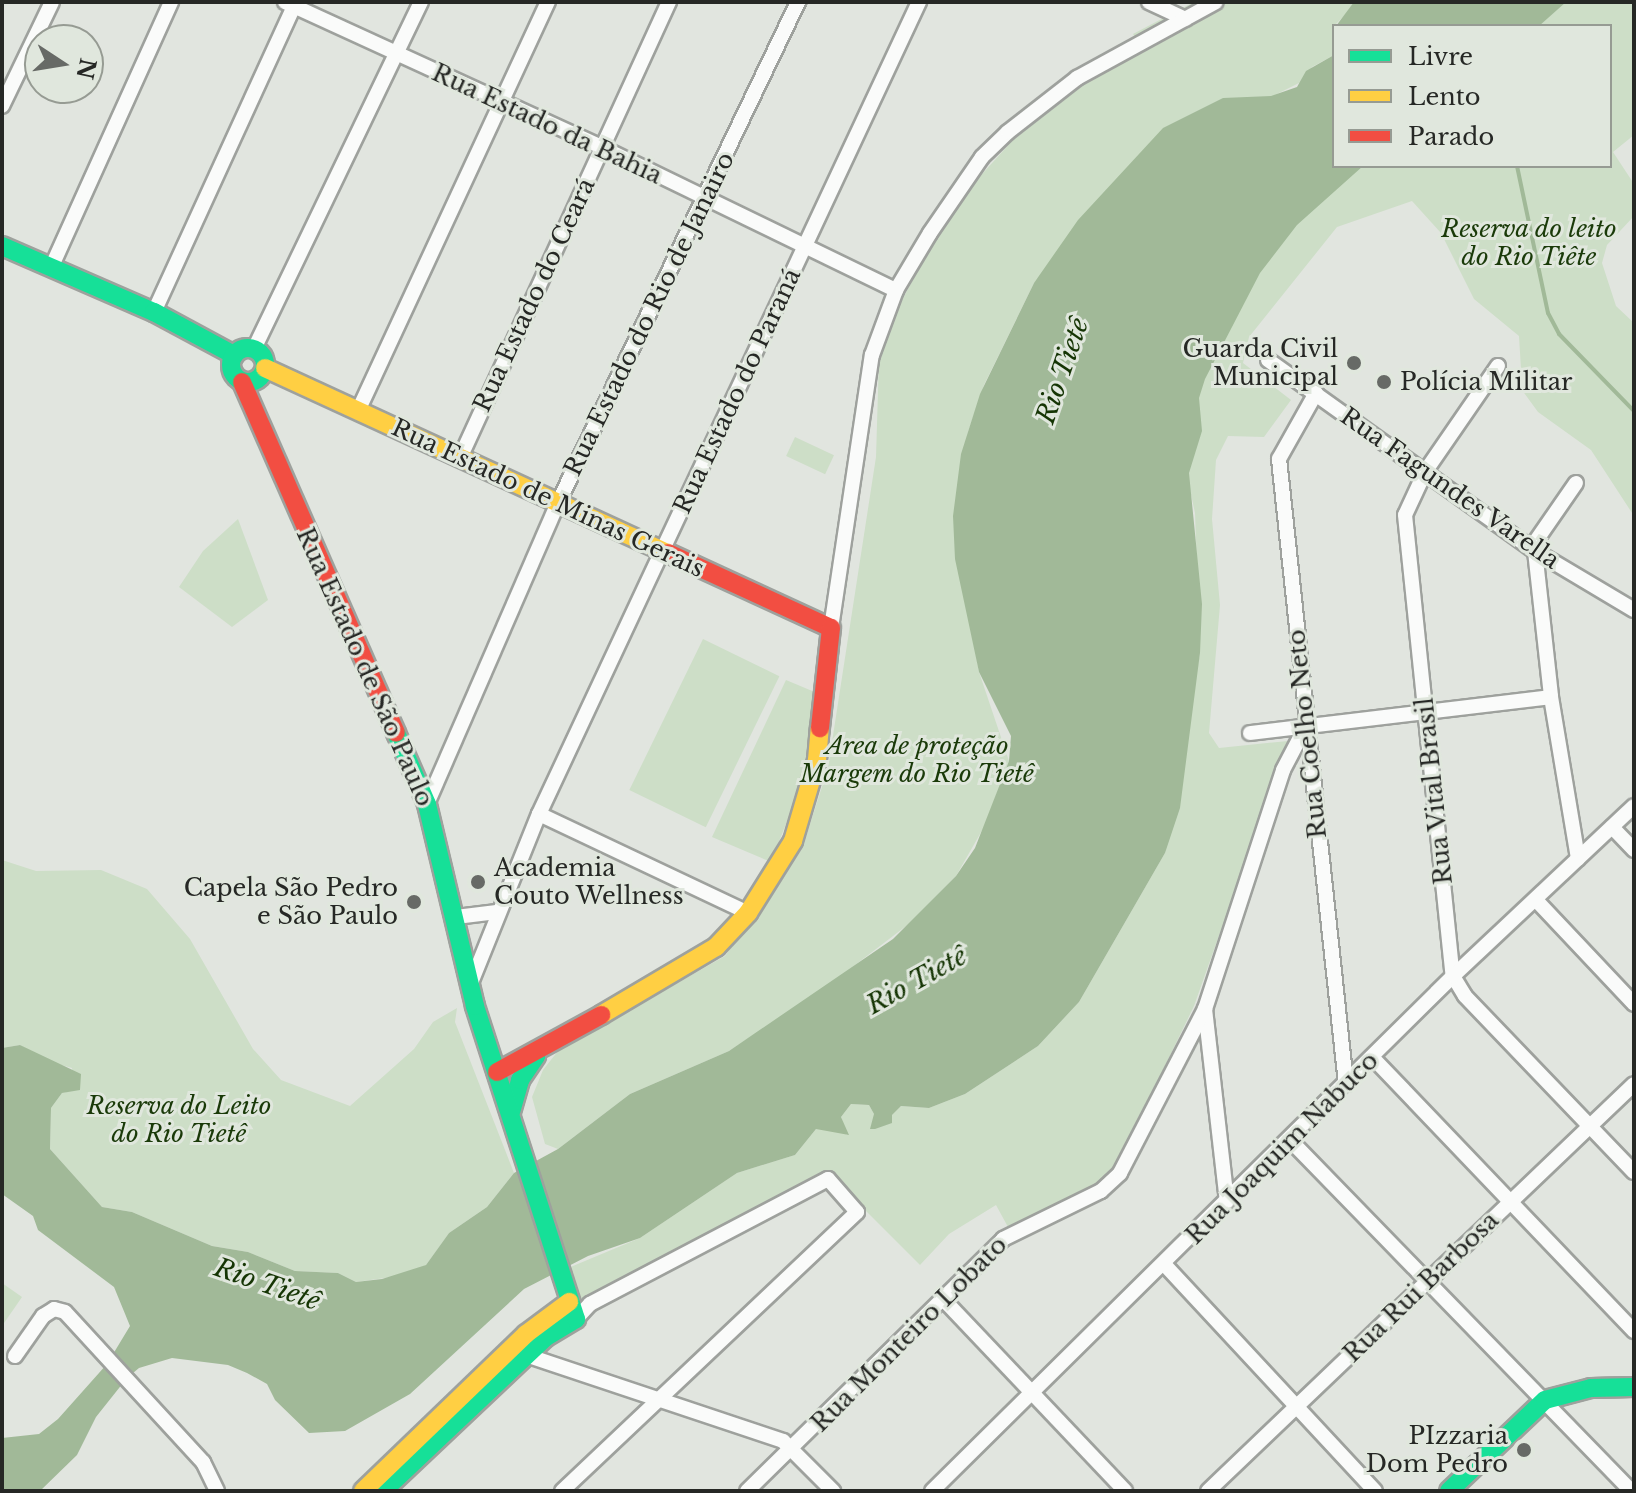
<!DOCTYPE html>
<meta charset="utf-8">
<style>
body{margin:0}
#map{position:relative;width:1636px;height:1493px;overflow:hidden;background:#e1e5df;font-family:"Libre Baskerville",serif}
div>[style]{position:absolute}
.green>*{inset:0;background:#cddec7;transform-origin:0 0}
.water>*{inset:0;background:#a1b998}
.stream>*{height:4px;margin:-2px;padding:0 2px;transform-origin:2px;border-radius:2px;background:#a1b998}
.roads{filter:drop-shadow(2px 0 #9ea19d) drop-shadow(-2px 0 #9ea19d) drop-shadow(0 2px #9ea19d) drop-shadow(0 -2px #9ea19d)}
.street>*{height:14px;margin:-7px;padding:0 7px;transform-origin:7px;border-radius:7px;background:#fafbfa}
.fast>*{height:18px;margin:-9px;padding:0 9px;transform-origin:9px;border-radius:9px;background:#16e098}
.fast>.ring{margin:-9px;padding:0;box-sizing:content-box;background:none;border:18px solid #16e098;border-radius:50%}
.slow>*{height:18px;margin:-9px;padding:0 9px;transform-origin:9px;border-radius:9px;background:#ffcf43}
.jam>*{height:18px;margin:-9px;padding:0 9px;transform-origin:9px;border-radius:9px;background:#f24e42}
.dots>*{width:22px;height:22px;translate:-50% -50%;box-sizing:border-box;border:4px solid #e0e7dd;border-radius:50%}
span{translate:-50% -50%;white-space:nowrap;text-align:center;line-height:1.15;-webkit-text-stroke:6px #e0e7dd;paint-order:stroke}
.street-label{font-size:24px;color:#262825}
.park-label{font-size:24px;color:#1a3a09;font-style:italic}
.poi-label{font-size:24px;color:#262825}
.right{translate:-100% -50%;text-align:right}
.left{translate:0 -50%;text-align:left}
.water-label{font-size:26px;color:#153504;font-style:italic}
.frame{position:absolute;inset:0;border:4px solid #262825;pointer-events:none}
.legend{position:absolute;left:1332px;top:24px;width:280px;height:144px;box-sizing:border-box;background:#e0e7dd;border:2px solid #969b93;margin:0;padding:10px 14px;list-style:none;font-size:24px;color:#262825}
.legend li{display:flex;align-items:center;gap:16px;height:40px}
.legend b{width:40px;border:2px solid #969b93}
.north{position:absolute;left:24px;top:24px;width:80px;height:80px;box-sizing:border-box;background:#e0e7dd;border:2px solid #969b93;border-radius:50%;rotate:102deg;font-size:22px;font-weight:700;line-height:32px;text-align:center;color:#262825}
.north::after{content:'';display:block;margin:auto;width:28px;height:36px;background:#676a66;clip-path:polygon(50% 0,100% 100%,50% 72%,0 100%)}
</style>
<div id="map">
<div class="green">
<div style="clip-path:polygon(1194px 2px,1358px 2px,1334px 26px,1334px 55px,1312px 67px,1301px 82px,1128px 169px,1034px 283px,984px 385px,968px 432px,954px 531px,979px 672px,1009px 761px,984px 827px,956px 876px,910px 923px,825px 988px,729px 1051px,630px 1094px,558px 1149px,545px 1144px,532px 1097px,543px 1070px,558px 1051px,725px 956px,802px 849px,828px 768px,876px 457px,879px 358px,894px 315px,937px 235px,963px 195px,1013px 140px,1082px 86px,1144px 49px,1133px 34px)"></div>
<div style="clip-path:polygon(1538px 2px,1634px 2px,1634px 135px,1613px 152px,1634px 184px,1634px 216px,1607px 245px,1602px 263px,1616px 306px,1634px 323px,1634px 516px,1591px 450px,1538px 412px,1511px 375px,1521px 369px,1519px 336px,1474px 299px,1441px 233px,1412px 201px,1337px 227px,1249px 337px,1243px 363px,1291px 400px,1264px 437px,1228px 436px,1216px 460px,1212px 519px,1220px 605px,1209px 733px,1219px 748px,1288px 741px,1194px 1006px,1115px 1169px,1098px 1189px,1008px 1227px,996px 1205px,949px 1234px,920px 1265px,830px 1175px,576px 1318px,561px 1271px,640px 1238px,737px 1173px,795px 1155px,816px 1129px,840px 1129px,847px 1135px,841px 1117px,851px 1104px,869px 1105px,874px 1114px,892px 1115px,901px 1106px,929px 1108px,965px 1094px,1038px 1046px,1079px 1002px,1165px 853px,1200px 653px,1195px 513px,1167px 383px,1334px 166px,1610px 166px,1610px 26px,1514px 26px)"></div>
<div style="left:795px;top:437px;width:43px;height:21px;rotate:25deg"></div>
<div style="clip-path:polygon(238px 519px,268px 600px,232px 627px,179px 587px,203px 551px)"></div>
<div style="left:703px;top:639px;width:85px;height:168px;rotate:26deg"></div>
<div style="clip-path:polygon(786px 680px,817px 693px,804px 778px,771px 862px,712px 837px)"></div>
<div style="clip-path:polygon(2px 860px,36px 871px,101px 870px,147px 889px,190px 939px,253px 1049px,281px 1080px,350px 1106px,414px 1049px,433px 1022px,457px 1008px,455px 1022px,514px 1173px,487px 1207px,449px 1233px,426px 1265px,406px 1275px,356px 1282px,338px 1273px,295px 1271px,248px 1252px,212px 1246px,132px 1212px,102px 1207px,50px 1149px,51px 1108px,62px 1093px,74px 1090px,72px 1068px,47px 1061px,20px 1045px,2px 1048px)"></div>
<div style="clip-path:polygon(2px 1283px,22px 1297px,2px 1326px)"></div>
</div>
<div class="water">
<div style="clip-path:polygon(1354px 2px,1566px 2px,1539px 26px,1336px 26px)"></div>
<div style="clip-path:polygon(1334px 55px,1334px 166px,1363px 166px,1297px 225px,1260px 273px,1205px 379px,1199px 398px,1202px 431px,1189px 473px,1202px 604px,1200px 653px,1180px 808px,1165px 853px,1079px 1002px,1038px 1046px,965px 1094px,929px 1108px,901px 1106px,892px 1115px,892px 1123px,875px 1129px,870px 1129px,874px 1114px,869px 1105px,851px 1104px,841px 1117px,849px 1135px,816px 1129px,795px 1155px,737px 1173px,640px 1238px,588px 1256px,524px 1289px,410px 1394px,345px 1431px,309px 1433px,275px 1400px,267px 1384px,247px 1373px,228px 1365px,172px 1358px,139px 1368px,127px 1378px,96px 1417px,77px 1455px,40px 1491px,2px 1491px,2px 1438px,39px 1434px,58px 1419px,107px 1364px,130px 1326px,114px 1287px,38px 1230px,33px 1216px,2px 1194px,2px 1048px,20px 1045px,81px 1074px,80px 1090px,62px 1093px,51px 1108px,50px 1149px,102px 1207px,132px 1212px,212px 1246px,248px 1252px,295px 1271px,338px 1273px,356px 1282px,382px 1279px,426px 1265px,449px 1233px,487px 1207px,514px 1173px,558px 1149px,630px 1094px,729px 1051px,893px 939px,956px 876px,975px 848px,1009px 761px,1011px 736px,979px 672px,955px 559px,953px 516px,961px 454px,980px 394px,1034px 283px,1078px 220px,1163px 128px,1223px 98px,1271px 96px,1297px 87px,1306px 71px)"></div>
</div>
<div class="stream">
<div style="left:1517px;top:166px;width:150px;rotate:78.1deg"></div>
<div style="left:1548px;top:313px;width:24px;rotate:62deg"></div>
<div style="left:1559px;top:334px;width:107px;rotate:45.8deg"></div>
</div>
<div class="roads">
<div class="street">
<div style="left:285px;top:2px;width:348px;rotate:24.6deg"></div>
<div style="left:601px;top:147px;width:328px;rotate:25.9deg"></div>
<div style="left:1149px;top:2px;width:40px;rotate:25deg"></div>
<div style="left:2px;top:106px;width:115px;rotate:-64.3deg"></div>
<div style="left:51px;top:268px;width:292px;rotate:-65.7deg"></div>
<div style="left:154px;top:312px;width:341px;rotate:-65.4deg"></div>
<div style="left:254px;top:349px;width:385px;rotate:-64.3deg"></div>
<div style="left:1268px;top:360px;width:328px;rotate:35.6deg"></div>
<div style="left:1535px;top:551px;width:115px;rotate:30.8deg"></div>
<div style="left:1498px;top:366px;width:129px;rotate:124.6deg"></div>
<div style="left:1425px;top:472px;width:47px;rotate:114.9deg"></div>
<div style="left:1405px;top:515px;width:463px;rotate:84.1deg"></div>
<div style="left:1453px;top:976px;width:23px;rotate:59deg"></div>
<div style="left:1465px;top:996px;width:244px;rotate:46.2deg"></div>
<div style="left:1316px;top:393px;width:76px;rotate:119.3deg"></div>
<div style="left:1279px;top:459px;width:629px;rotate:83.88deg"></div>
<div style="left:358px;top:411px;width:451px;rotate:-65.1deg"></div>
<div style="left:460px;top:458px;width:502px;rotate:-65.38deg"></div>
<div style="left:1531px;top:548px;width:79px;rotate:-55.3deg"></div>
<div style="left:1535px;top:551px;width:147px;rotate:83.7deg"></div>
<div style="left:1551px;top:697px;width:164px;rotate:80.5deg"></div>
<div style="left:831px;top:628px;width:276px;rotate:-81.5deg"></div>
<div style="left:872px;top:355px;width:69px;rotate:-69.7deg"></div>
<div style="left:896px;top:290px;width:66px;rotate:-59.2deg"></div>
<div style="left:930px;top:233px;width:92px;rotate:-55.6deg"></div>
<div style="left:982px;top:157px;width:36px;rotate:-44deg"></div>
<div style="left:1008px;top:132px;width:88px;rotate:-38deg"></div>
<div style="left:1077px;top:78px;width:158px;rotate:-28.7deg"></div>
<div style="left:1250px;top:733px;width:303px;rotate:-6.8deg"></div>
<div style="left:427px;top:804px;width:328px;rotate:-66.5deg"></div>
<div style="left:558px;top:503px;width:556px;rotate:-64.4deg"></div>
<div style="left:539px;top:814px;width:231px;rotate:25.3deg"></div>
<div style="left:1612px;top:827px;width:32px;rotate:46deg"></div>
<div style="left:1536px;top:900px;width:143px;rotate:46.7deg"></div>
<div style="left:456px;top:917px;width:41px;rotate:-7deg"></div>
<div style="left:471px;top:983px;width:182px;rotate:-68.1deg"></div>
<div style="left:539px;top:814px;width:897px;rotate:-64.92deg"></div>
<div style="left:1205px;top:1009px;width:194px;rotate:83.5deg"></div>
<div style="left:1373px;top:1058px;width:378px;rotate:46.3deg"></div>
<div style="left:1291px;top:1141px;width:488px;rotate:45.8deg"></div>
<div style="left:1164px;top:1264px;width:310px;rotate:47.1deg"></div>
<div style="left:944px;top:1300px;width:263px;rotate:46.5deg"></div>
<div style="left:526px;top:1355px;width:271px;rotate:18.5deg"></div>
<div style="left:783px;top:1441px;width:71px;rotate:45deg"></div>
<div style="left:15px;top:1356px;width:49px;rotate:-55deg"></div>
<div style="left:43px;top:1316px;width:13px;rotate:-32deg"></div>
<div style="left:54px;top:1309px;width:11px;rotate:15deg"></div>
<div style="left:65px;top:1312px;width:204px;rotate:47.4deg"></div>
<div style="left:203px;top:1462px;width:32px;rotate:64deg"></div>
<div style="left:562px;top:1491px;width:406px;rotate:-43.4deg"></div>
<div style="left:857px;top:1212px;width:44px;rotate:-131.3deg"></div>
<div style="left:828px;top:1179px;width:269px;rotate:152.3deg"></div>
<div style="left:590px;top:1304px;width:21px;rotate:133deg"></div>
<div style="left:747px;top:1491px;width:359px;rotate:-44.5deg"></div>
<div style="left:1003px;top:1239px;width:109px;rotate:-26.1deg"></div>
<div style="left:1101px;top:1191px;width:26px;rotate:-43deg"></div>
<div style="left:1120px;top:1173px;width:185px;rotate:-62.6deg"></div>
<div style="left:1205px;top:1009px;width:251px;rotate:-71.9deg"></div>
<div style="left:1283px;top:770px;width:50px;rotate:-62.4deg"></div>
<div style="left:932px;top:1491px;width:733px;rotate:-44.67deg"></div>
<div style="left:1453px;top:976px;width:248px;rotate:-43.2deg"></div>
<div style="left:1208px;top:1491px;width:589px;rotate:-43.69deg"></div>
</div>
<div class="fast">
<div style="left:2px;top:246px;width:166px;rotate:23.5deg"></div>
<div style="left:154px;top:312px;width:91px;rotate:28.3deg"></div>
<div class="ring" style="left:231px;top:348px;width:16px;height:16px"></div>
<div style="left:511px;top:1112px;width:33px;rotate:-74deg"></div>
<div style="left:520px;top:1080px;width:29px;rotate:-56deg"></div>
<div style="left:383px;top:1491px;width:224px;rotate:-43.4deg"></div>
<div style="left:546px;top:1337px;width:35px;rotate:-31deg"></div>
<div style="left:576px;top:1319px;width:329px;rotate:-107.9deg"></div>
<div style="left:475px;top:1006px;width:208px;rotate:-103.4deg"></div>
<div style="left:427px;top:804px;width:77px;rotate:-113.6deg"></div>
<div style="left:1449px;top:1491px;width:132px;rotate:-43.5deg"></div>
<div style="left:1545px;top:1400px;width:48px;rotate:-14.6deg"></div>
<div style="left:1591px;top:1388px;width:43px;rotate:-1.3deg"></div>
</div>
<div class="slow">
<div style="left:265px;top:368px;width:443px;rotate:24.7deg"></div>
<div style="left:601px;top:1015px;width:134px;rotate:-30.6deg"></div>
<div style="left:716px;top:947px;width:47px;rotate:-46.7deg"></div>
<div style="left:748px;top:913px;width:85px;rotate:-58deg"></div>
<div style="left:793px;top:841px;width:84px;rotate:-73.5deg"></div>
<div style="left:817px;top:760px;width:32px;rotate:-85deg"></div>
<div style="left:363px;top:1491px;width:226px;rotate:-43.9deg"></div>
<div style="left:526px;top:1334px;width:54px;rotate:-36.7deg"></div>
</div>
<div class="jam">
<div style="left:242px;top:382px;width:383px;rotate:66.3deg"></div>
<div style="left:668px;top:553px;width:179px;rotate:24.7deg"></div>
<div style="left:831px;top:628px;width:101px;rotate:96.3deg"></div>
<div style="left:497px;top:1072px;width:119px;rotate:-28.7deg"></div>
</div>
</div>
<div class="dots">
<div style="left:1354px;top:363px;background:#676a66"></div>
<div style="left:1384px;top:382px;background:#676a66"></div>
<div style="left:478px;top:882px;background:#676a66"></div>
<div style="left:414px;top:902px;background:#676a66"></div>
<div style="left:1524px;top:1450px;background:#676a66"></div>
</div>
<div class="street-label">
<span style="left:547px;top:124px;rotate:25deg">Rua Estado da Bahia</span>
<span style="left:534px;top:295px;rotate:-65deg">Rua Estado do Ceará</span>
<span style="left:649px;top:314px;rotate:-64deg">Rua Estado do Rio de Janairo</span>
<span style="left:737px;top:391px;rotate:-65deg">Rua Estado do Paraná</span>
<span style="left:1450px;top:488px;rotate:35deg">Rua Fagundes Varella</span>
<span style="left:548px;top:498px;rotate:25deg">Rua Estado de Minas Gerais</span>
<span style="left:365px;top:667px;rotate:66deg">Rua Estado de São Paulo</span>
<span style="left:1307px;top:734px;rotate:-96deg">Rua Coelho Neto</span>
<span style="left:1434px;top:791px;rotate:-96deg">Rua Vital Brasil</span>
<span style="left:1282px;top:1148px;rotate:-45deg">Rua Joaquim Nabuco</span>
<span style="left:1421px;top:1287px;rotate:-44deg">Rua Rui Barbosa</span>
<span style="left:909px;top:1334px;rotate:-45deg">Rua Monteiro Lobato</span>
</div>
<div class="park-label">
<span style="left:1529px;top:243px">Reserva do leito<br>do Rio Tiête</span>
<span style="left:917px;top:760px">Area de proteção<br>Margem do Rio Tietê</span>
<span style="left:179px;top:1120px">Reserva do Leito<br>do Rio Tietê</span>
</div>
<div class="poi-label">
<span class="right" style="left:1338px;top:363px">Guarda Civil<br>Municipal</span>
<span class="left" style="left:1400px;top:382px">Polícia Militar</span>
<span class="left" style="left:494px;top:882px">Academia<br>Couto Wellness</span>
<span class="right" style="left:398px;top:902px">Capela São Pedro<br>e São Paulo</span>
<span class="right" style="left:1508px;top:1450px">PIzzaria<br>Dom Pedro</span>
</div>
<div class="water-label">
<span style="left:1063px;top:371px;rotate:-71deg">Rio Tietê</span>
<span style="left:917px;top:981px;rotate:-29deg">Rio Tietê</span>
<span style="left:267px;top:1285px;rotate:19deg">Rio Tietê</span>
</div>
<div class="frame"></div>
<ul class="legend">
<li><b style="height:10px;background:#16e098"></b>Livre</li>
<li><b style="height:10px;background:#ffcf43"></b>Lento</li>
<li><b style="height:10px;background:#f24e42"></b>Parado</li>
</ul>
<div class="north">N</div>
</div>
